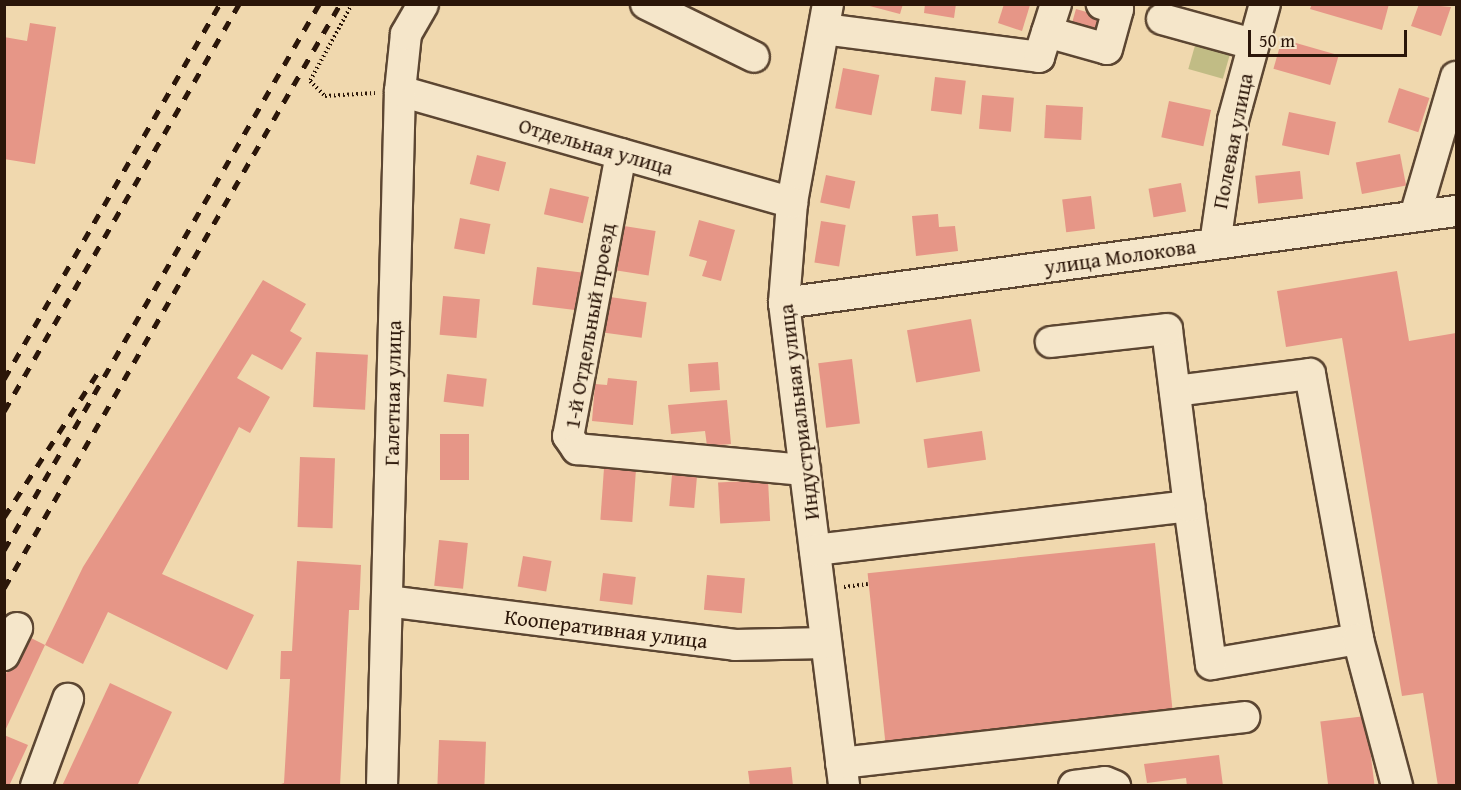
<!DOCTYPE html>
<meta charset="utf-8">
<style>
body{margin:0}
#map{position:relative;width:1461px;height:790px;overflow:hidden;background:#f0d8ae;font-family:"Gentium Book Plus",serif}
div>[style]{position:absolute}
.green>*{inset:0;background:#c1bc85;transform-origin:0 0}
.building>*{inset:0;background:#e69687;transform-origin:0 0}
.path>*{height:4px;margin-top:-2px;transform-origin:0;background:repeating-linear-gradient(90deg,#2b1609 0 1.5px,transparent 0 4.5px)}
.roads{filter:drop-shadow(2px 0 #5c4632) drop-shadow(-2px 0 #5c4632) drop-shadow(0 2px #5c4632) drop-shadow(0 -2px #5c4632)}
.minor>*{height:30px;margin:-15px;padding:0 15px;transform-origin:15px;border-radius:15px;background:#f5e6ca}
.rail>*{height:4.5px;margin-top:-2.25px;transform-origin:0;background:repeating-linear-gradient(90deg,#2b1609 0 10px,transparent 0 20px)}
span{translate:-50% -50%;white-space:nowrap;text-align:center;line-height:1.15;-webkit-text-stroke:4.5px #f5e6ca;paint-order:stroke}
.street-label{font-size:21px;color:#2b1609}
.frame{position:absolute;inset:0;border:6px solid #2b1609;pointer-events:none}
.scale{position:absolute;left:1248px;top:30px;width:159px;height:27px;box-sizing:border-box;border:3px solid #2b1609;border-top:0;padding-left:8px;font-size:18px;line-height:21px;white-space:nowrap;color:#2b1609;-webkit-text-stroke:4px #f5e6ca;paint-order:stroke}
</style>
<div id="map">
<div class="green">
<div style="left:1196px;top:42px;width:36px;height:28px;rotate:16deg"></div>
</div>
<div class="building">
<div style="clip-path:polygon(862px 4px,903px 4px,900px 14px)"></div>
<div style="clip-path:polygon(925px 4px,956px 4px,954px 18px,924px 13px)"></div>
<div style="clip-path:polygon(1004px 4px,1030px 5px,1022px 31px,998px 23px)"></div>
<div style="clip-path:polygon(1312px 4px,1389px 4px,1382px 30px,1310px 9px)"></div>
<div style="clip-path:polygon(1419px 4px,1451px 7px,1441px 36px,1411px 26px)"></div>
<div style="left:1076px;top:9px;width:32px;height:21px;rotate:16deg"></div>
<div style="clip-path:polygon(30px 23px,56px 27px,35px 164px,4px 159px,4px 37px,27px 41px)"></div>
<div style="left:1282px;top:39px;width:59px;height:31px;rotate:16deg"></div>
<div style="left:843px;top:68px;width:37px;height:41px;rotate:11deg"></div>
<div style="left:935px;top:77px;width:31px;height:34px;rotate:7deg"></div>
<div style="left:1399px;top:88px;width:32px;height:36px;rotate:18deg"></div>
<div style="left:982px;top:95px;width:32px;height:34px;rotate:5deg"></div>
<div style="left:1169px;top:101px;width:43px;height:37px;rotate:12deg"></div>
<div style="left:1046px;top:105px;width:37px;height:33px;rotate:3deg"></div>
<div style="left:1289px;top:112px;width:48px;height:34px;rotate:12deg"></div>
<div style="left:1400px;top:154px;width:32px;height:45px;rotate:79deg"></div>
<div style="left:477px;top:155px;width:30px;height:30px;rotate:14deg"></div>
<div style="left:1300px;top:171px;width:28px;height:45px;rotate:84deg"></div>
<div style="left:826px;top:175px;width:30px;height:28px;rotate:12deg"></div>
<div style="left:1181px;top:183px;width:29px;height:33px;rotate:80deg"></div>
<div style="left:550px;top:188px;width:40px;height:27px;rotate:13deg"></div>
<div style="left:1091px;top:196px;width:33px;height:29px;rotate:83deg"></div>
<div style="clip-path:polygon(938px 214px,939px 227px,955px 226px,958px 251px,916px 256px,912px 216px)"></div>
<div style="left:460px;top:218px;width:31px;height:31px;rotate:11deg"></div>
<div style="clip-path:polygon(699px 220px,735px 230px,721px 281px,702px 276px,707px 261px,689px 256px)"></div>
<div style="left:821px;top:221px;width:25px;height:42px;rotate:9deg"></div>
<div style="left:624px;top:226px;width:32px;height:45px;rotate:9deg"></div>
<div style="left:537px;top:267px;width:47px;height:38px;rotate:7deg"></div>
<div style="clip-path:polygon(1397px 271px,1409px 341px,1456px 333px,1456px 786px,1438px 786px,1423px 693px,1402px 696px,1342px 338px,1286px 347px,1277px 291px)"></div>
<div style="clip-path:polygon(263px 280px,306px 304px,290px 331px,302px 338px,282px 370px,252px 354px,237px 378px,270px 397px,250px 433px,239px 427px,162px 574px,254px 615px,227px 670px,108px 612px,83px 664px,45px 645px,83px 567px)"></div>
<div style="left:443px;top:296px;width:37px;height:39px;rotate:5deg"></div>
<div style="left:610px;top:297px;width:37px;height:36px;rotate:8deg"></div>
<div style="left:971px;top:319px;width:53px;height:65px;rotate:80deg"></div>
<div style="left:316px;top:352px;width:52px;height:55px;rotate:3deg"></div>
<div style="left:852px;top:359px;width:65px;height:34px;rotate:83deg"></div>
<div style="left:718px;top:362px;width:28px;height:30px;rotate:86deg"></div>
<div style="left:447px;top:374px;width:40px;height:28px;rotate:7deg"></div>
<div style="clip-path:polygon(608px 378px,637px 381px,633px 425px,592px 421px,595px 384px,607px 385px)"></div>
<div style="clip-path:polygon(727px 400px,731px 444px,707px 446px,705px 431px,671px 434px,668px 405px)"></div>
<div style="left:982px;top:431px;width:29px;height:59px;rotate:82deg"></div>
<div style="left:469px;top:434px;width:46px;height:29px;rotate:90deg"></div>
<div style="left:300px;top:457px;width:35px;height:70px;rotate:2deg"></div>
<div style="left:604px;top:468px;width:32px;height:52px;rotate:4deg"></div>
<div style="left:672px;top:475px;width:25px;height:31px;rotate:5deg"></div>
<div style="left:768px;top:480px;width:41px;height:50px;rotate:87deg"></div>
<div style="left:439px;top:540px;width:29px;height:46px;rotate:6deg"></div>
<div style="left:1155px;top:543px;width:173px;height:289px;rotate:84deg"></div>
<div style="left:523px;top:556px;width:29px;height:31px;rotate:10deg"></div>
<div style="clip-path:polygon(297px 561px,361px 565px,359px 610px,349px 610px,340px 786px,275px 786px,284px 783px,290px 679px,280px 679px,281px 651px,292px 651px)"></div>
<div style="left:603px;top:573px;width:33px;height:28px;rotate:7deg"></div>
<div style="left:707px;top:575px;width:38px;height:35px;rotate:5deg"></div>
<div style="clip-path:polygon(25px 635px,45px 645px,4px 733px,4px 678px)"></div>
<div style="clip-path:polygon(110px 683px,172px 712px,137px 786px,62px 786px)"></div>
<div style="left:1366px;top:716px;width:71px;height:46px;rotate:83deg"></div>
<div style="clip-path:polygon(4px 735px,28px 745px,9px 786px,4px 786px)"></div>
<div style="left:439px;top:740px;width:47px;height:46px;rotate:2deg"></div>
<div style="clip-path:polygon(1219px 755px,1223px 786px,1187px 786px,1186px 778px,1147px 783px,1144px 764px)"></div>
<div style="clip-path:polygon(791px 767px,793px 786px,750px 786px,748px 771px)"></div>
</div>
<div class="path">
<div style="left:352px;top:4px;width:88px;rotate:118.6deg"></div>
<div style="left:310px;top:81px;width:21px;rotate:45deg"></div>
<div style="left:325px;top:96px;width:50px;rotate:-3.4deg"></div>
<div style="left:844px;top:587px;width:24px;rotate:-7deg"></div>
</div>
<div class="roads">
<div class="minor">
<div style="left:646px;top:4px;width:120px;rotate:26.1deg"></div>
<div style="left:828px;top:4px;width:202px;rotate:100.3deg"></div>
<div style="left:792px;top:203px;width:100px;rotate:94.6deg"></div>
<div style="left:784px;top:303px;width:487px;rotate:82.9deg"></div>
<div style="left:1162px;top:19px;width:94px;rotate:15.4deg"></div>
<div style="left:824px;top:29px;width:217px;rotate:7.4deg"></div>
<div style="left:1039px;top:57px;width:56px;rotate:-72.2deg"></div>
<div style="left:1047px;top:32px;width:62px;rotate:15.8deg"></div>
<div style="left:1107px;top:49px;width:41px;rotate:-74.6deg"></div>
<div style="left:1118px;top:9px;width:17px;rotate:-163deg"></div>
<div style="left:400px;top:91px;width:408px;rotate:15.9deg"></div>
<div style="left:621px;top:154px;width:287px;rotate:100.6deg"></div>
<div style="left:568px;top:436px;width:16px;rotate:55deg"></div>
<div style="left:577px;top:449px;width:229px;rotate:5.3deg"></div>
<div style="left:1415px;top:216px;width:145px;rotate:-73.6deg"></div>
<div style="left:1215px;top:244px;width:125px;rotate:-81.7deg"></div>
<div style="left:1233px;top:120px;width:120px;rotate:-74.6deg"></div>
<div style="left:784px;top:303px;width:678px;rotate:-7.8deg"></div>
<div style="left:1175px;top:391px;width:136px;rotate:-7.2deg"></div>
<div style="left:1310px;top:374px;width:269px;rotate:79.7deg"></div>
<div style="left:1358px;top:639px;width:149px;rotate:170.3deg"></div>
<div style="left:1211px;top:664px;width:160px;rotate:-97.9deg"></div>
<div style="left:815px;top:550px;width:377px;rotate:-6.7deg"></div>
<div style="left:1189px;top:506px;width:178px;rotate:-97.1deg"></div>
<div style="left:1167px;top:329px;width:117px;rotate:173.6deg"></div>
<div style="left:387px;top:601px;width:351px;rotate:7.2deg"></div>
<div style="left:735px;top:645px;width:91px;rotate:-1.3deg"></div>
<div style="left:1358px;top:639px;width:152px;rotate:75.1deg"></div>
<div style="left:4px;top:655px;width:30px;rotate:-64deg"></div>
<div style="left:841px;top:763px;width:406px;rotate:-6.5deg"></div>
<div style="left:36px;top:786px;width:93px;rotate:-69.8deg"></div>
<div style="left:382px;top:786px;width:695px;rotate:-88.52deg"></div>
<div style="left:400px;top:91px;width:57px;rotate:-84deg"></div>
<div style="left:406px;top:34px;width:34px;rotate:-60deg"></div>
<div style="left:1074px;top:786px;width:31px;rotate:-7deg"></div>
<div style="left:1105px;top:782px;width:11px;rotate:22deg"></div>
</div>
</div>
<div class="rail">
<div style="left:4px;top:379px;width:433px;rotate:-60.1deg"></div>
<div style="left:4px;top:411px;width:470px;rotate:-60deg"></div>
<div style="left:4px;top:517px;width:171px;rotate:-57deg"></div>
<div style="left:4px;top:550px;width:630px;rotate:-60.02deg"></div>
<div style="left:4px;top:588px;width:674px;rotate:-60.09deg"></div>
</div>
<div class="street-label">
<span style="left:1233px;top:141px;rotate:-79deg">Полевая улица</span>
<span style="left:596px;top:147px;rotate:16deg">Отдельная улица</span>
<span style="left:1120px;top:257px;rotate:-8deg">улица Молокова</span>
<span style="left:590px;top:326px;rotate:-80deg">1-й Отдельный проезд</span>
<span style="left:393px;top:393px;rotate:-89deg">Галетная улица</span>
<span style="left:799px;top:412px;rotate:-97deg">Индустриальная улица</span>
<span style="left:606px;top:629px;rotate:7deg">Кооперативная улица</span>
</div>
<div class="frame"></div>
<div class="scale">50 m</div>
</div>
